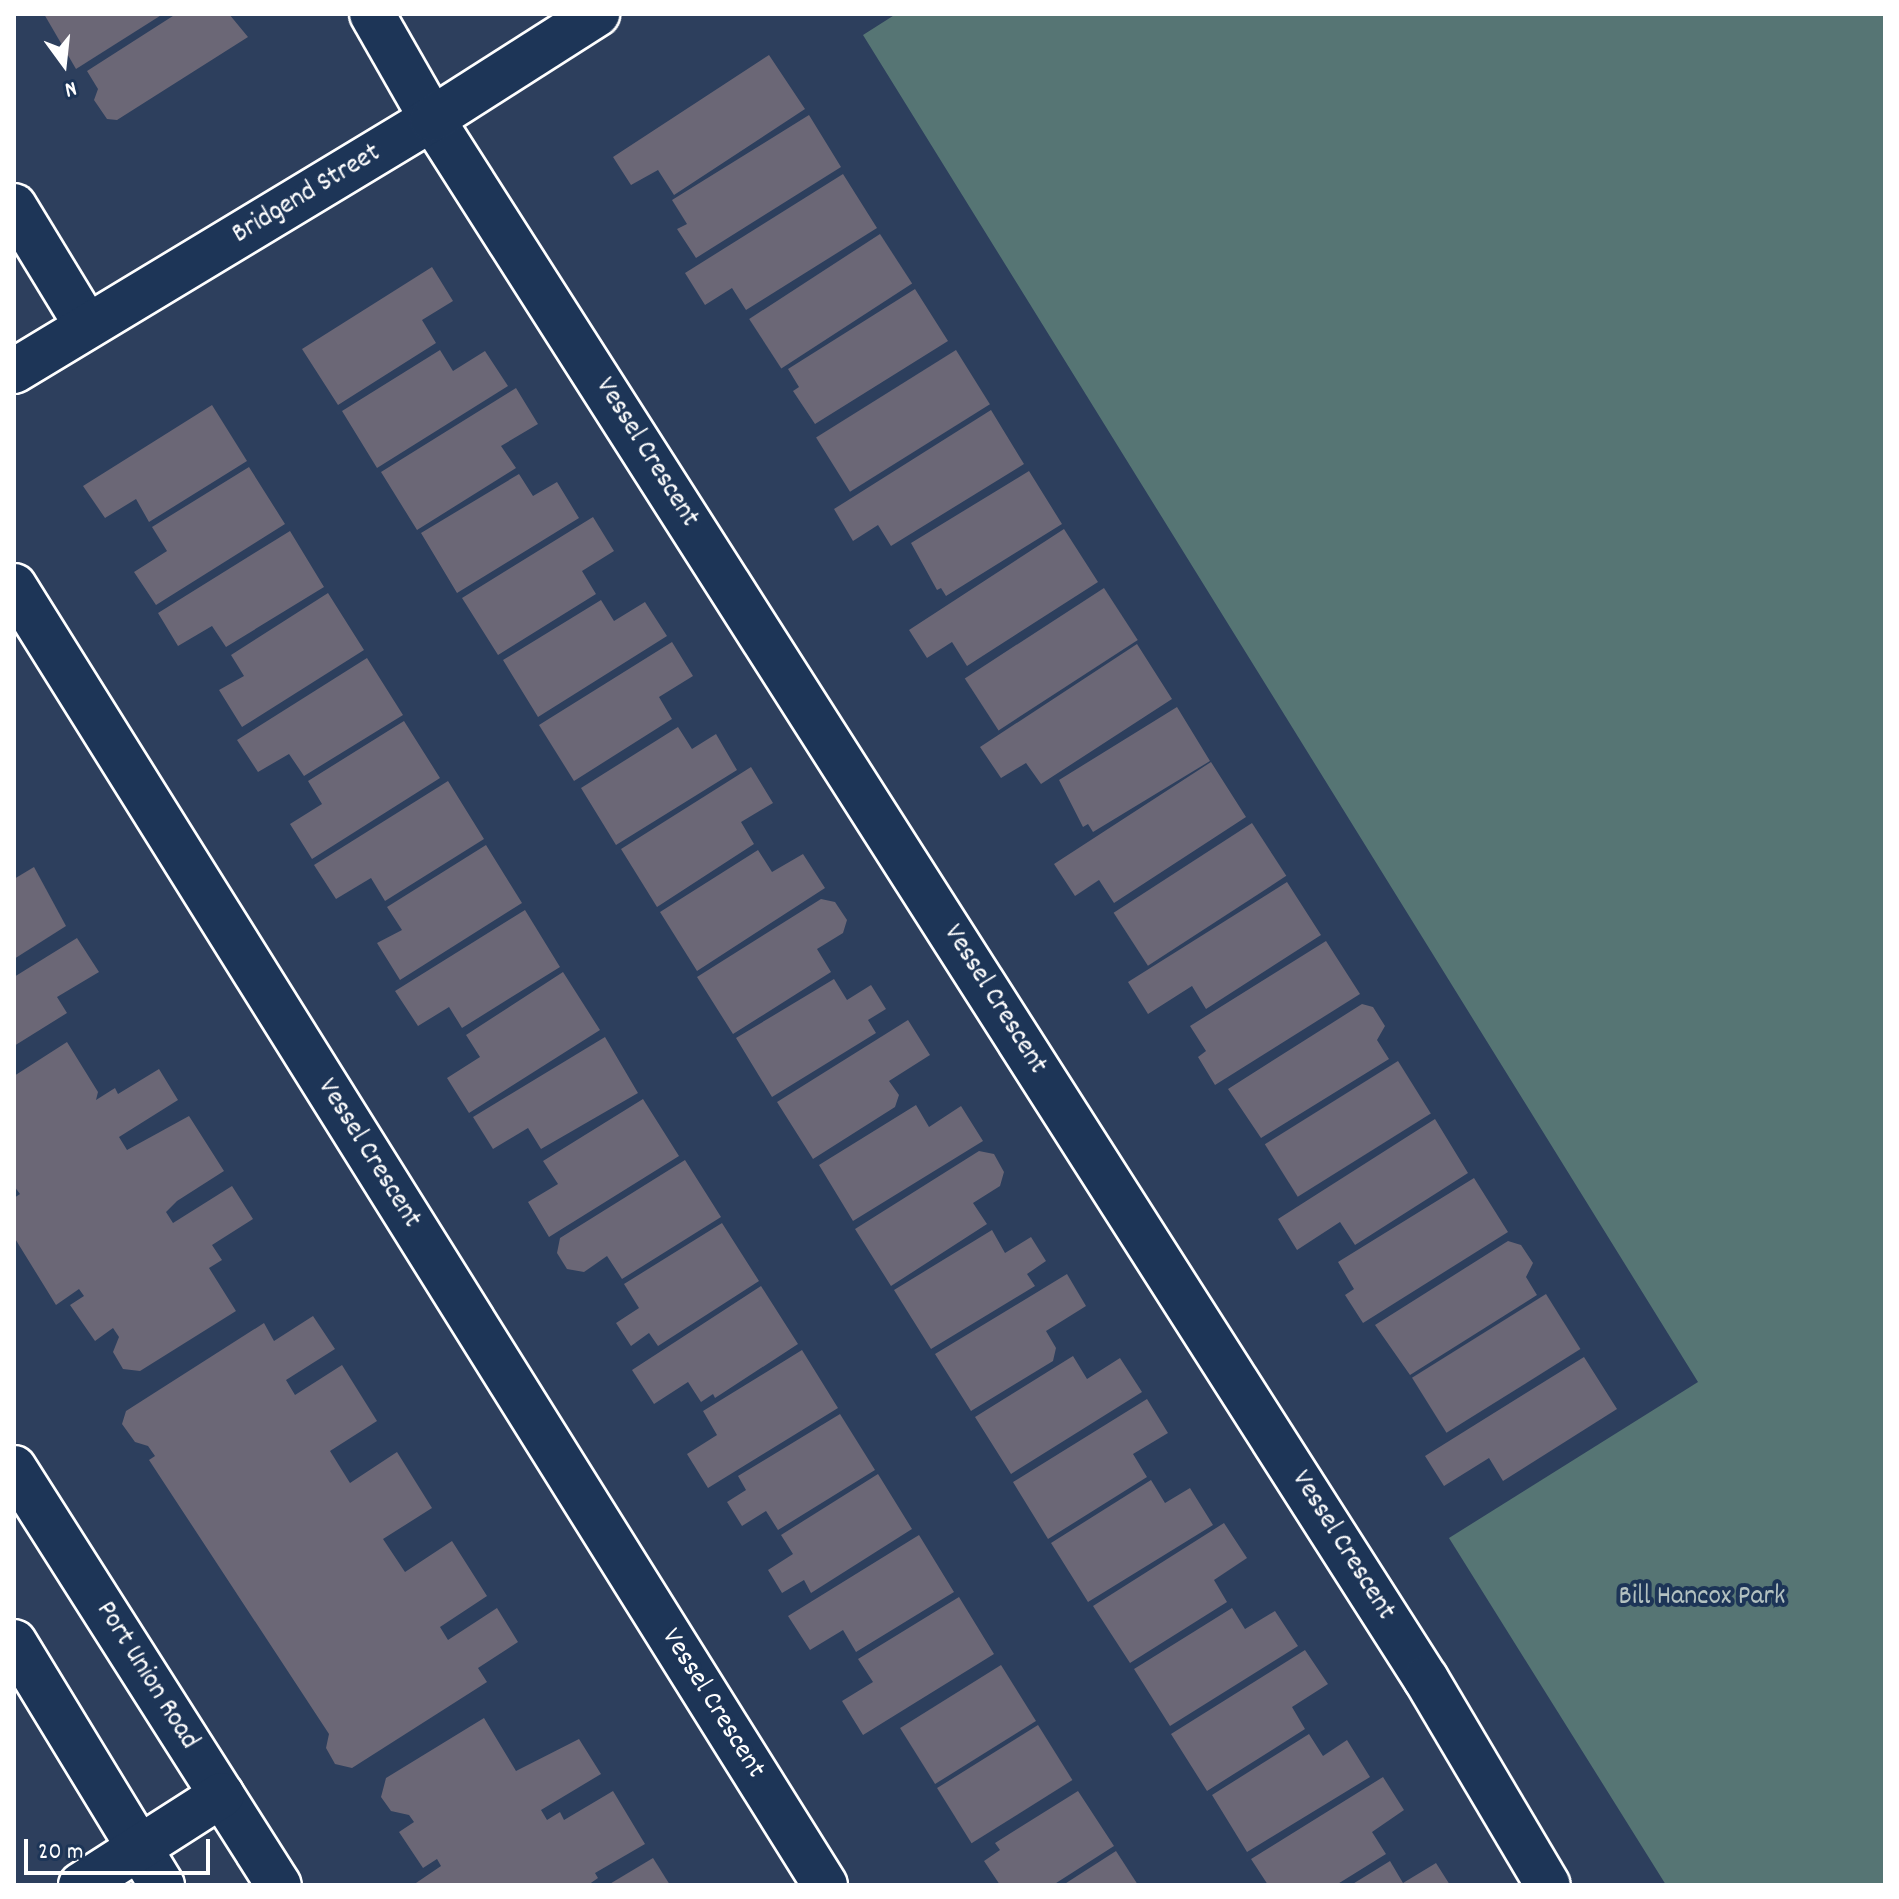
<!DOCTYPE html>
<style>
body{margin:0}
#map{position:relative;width:1899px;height:1899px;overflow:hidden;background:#2d3f5d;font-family:Dekko,sans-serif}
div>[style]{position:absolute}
.green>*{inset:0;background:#567574}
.building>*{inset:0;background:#6b6776;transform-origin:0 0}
.roads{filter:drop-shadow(2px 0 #fff) drop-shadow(-2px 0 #fff) drop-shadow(0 2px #fff) drop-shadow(0 -2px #fff)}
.minor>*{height:44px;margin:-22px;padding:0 22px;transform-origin:22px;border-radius:22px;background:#1d3557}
span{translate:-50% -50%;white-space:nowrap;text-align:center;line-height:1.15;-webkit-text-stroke:8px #1d3557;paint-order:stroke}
.street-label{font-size:28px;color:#fff}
.park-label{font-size:28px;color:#b3c1c0}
.frame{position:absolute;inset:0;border:16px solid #fff;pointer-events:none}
.north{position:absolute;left:24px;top:24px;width:80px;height:80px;-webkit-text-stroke:6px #1d3557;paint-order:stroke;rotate:165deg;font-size:22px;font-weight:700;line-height:32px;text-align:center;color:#fff}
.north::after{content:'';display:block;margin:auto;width:28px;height:36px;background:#fff;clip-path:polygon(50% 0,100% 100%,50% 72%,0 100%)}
.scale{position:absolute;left:24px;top:1839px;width:186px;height:36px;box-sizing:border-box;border:4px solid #fff;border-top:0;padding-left:10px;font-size:24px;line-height:28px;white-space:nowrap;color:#fff;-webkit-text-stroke:6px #1d3557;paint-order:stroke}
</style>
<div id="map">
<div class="green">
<div style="clip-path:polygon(896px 14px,1885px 14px,1885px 1885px,1666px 1885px,1449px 1538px,1698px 1382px,863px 35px)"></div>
</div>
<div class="building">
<div style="clip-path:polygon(44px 14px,163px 14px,76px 69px)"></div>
<div style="clip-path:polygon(176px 14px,229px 14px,248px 37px,117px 120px,107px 119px,94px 100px,98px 89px,87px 71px)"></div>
<div style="clip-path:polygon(769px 55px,805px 109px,674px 195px,658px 170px,631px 185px,613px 157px)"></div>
<div style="clip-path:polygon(809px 115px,841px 167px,696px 258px,677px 229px,687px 224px,672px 200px)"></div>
<div style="clip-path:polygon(843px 174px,877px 228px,746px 310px,732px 288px,705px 305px,685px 273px)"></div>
<div style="left:880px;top:234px;width:59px;height:156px;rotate:57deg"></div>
<div style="clip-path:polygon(432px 267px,453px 301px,422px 320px,436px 343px,338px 405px,302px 349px)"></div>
<div style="clip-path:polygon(915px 289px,948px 341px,815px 424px,793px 391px,799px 387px,788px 369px)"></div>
<div style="clip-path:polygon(440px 350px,453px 371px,485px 351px,508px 386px,377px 468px,342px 411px)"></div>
<div style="left:956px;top:350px;width:64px;height:165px;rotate:58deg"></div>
<div style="clip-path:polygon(516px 388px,538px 424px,501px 446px,516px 468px,417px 530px,381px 472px)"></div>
<div style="clip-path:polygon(212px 405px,247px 461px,149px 522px,136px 499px,105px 518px,83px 486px)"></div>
<div style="clip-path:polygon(991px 410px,1024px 464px,891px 546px,878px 525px,853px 541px,834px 509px)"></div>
<div style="clip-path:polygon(249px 467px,285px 524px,156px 605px,134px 572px,167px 551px,152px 527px)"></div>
<div style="clip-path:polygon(1029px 471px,1062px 524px,946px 596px,941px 588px,937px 590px,911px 543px)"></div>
<div style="clip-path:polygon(519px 474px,533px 496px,557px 482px,579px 518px,457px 593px,421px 533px)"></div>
<div style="clip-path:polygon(593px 517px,614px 551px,582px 571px,596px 594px,498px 655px,462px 598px)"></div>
<div style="clip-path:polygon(1064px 529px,1098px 582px,967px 666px,952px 642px,927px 658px,909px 630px)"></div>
<div style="clip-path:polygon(290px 531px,324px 587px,226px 647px,212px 626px,178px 646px,158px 613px)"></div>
<div style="left:1104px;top:588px;width:62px;height:166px;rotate:57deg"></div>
<div style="clip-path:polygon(328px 593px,364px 650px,242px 727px,219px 690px,244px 676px,231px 655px)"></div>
<div style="clip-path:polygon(601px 600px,614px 621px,645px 602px,667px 636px,538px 717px,503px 660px)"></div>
<div style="clip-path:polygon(672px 642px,693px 676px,659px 697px,672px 719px,574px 781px,539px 725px)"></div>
<div style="clip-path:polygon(1137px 644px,1172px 699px,1041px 784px,1026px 763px,1001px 778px,980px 747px)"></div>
<div style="clip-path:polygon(367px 658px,403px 715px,304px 776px,289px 754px,258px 772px,237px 740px)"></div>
<div style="clip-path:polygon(1177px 707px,1210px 761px,1093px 832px,1088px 824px,1083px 827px,1059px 780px)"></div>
<div style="clip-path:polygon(404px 721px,440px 778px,312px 859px,290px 824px,322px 804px,308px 781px)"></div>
<div style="clip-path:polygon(678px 727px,692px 749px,716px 734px,737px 770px,616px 845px,581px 788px)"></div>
<div style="clip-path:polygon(1211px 762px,1246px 817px,1114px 903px,1099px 880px,1075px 896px,1054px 864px)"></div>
<div style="clip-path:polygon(751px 767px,773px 803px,741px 822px,754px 844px,657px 907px,621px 849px)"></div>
<div style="clip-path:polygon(448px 781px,484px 839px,385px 901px,371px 878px,336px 899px,314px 865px)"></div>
<div style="left:1252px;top:823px;width:63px;height:165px;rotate:57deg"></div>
<div style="clip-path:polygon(486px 845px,522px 903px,400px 980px,377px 943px,402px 930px,387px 907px)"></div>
<div style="clip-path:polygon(758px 850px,772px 872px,803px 854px,825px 888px,697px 971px,660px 912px)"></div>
<div style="clip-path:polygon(34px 867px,66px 926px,14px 959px,14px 879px)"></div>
<div style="clip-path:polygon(1287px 882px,1321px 935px,1206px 1009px,1192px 986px,1148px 1014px,1128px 982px)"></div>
<div style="clip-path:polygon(821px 899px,835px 902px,847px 920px,843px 933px,817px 949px,831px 972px,733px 1034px,697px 977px)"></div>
<div style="clip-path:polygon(525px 910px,560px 967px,462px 1028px,449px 1007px,418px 1026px,395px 991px)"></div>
<div style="clip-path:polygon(77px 938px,99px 972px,57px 997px,67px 1013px,14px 1046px,14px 977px)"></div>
<div style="clip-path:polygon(1326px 941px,1360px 994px,1215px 1085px,1198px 1057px,1206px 1051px,1190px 1026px)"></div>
<div style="clip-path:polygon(563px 972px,600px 1030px,469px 1113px,447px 1078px,480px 1057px,466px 1035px)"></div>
<div style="clip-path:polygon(834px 979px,847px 1000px,871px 985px,886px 1009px,868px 1020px,876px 1033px,772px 1097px,736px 1038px)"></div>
<div style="clip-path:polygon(1362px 1004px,1373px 1007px,1385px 1026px,1377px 1040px,1389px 1059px,1261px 1138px,1228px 1089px)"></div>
<div style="clip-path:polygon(908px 1020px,930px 1055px,889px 1081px,899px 1095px,895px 1107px,813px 1159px,777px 1102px)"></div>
<div style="clip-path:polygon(605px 1037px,638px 1093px,541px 1149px,528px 1128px,493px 1149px,473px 1117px)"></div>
<div style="clip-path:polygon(67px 1042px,98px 1092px,96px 1100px,115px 1088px,118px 1094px,159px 1069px,178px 1100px,119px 1137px,127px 1150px,189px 1116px,224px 1171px,177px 1201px,166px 1212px,173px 1223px,232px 1186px,253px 1219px,212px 1245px,222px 1260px,209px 1268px,236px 1311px,140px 1371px,123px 1369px,113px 1352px,119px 1337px,113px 1328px,95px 1341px,70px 1305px,84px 1296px,79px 1289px,56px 1305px,14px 1237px,14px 1198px,20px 1194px,14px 1186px,14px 1076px)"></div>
<div style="left:1398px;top:1061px;width:62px;height:157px;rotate:58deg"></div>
<div style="clip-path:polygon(643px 1099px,679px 1156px,549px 1237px,528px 1202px,558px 1184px,543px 1161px)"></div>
<div style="clip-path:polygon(916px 1105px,929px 1127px,961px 1106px,983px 1141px,853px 1221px,819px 1165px)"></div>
<div style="clip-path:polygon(1435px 1119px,1468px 1173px,1355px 1245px,1340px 1222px,1297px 1250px,1278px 1219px)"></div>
<div style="clip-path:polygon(979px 1151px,994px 1154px,1004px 1172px,1000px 1186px,973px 1203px,987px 1224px,891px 1286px,855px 1229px)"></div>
<div style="clip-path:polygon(685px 1160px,721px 1217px,622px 1279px,607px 1256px,584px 1272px,567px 1269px,557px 1253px,560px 1238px)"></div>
<div style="clip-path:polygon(1474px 1178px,1508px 1232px,1363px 1323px,1345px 1295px,1354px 1289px,1338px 1262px)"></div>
<div style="clip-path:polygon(722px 1223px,759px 1281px,658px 1346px,649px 1333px,631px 1346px,616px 1323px,639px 1308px,624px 1284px)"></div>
<div style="clip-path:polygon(992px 1230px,1005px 1253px,1031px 1237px,1046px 1261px,1027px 1274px,1035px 1286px,931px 1349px,894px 1290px)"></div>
<div style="clip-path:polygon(1508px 1241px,1521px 1245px,1533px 1263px,1526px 1277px,1537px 1295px,1410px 1375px,1375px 1325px)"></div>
<div style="clip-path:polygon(1067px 1274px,1086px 1306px,1046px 1331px,1056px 1348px,1053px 1361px,971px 1411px,935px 1354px)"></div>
<div style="clip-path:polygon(761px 1286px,798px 1344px,715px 1398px,713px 1394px,701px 1402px,688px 1382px,654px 1404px,632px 1370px)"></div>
<div style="left:1546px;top:1294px;width:65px;height:158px;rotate:58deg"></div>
<div style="clip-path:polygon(313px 1316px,335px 1349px,286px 1380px,295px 1395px,342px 1365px,377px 1421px,330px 1451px,350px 1483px,397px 1452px,432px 1508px,383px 1539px,405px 1572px,452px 1541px,487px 1596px,440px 1627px,448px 1640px,497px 1608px,518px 1642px,478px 1668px,487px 1682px,352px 1768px,335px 1764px,326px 1748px,329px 1734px,149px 1460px,155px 1456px,148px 1446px,135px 1442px,122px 1424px,126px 1411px,264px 1323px,274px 1341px)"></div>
<div style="clip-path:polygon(802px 1350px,838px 1408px,708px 1488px,687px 1454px,717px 1435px,703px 1411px)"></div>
<div style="clip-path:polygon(1073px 1356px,1087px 1379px,1120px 1358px,1142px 1392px,1011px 1474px,975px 1417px)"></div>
<div style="clip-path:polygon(1584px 1357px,1617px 1409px,1503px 1481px,1489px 1458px,1444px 1486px,1425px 1456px)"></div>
<div style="clip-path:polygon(1147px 1399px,1168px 1433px,1133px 1454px,1147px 1477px,1048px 1539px,1013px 1482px)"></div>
<div style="clip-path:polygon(840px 1414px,875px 1470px,778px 1530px,766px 1511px,742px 1526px,727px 1502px,746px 1490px,738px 1476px)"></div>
<div style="clip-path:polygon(878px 1474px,912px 1529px,811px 1593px,804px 1580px,782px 1593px,768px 1570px,793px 1554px,781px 1535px)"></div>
<div style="clip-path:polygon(1151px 1480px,1165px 1503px,1190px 1488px,1213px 1525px,1088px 1602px,1051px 1543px)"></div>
<div style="clip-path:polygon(1224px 1523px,1247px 1558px,1214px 1580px,1227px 1602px,1130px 1663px,1093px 1606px)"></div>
<div style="clip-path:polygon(919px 1535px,954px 1592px,856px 1652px,843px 1630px,810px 1650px,788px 1616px)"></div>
<div style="clip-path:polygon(959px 1597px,994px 1654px,863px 1735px,842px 1701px,873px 1682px,858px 1659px)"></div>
<div style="clip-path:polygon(1232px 1608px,1245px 1629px,1275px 1611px,1298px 1646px,1170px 1726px,1134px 1669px)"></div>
<div style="clip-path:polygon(1305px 1650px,1328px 1684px,1292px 1707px,1305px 1729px,1207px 1791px,1171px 1734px)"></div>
<div style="left:1001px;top:1665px;width:66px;height:119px;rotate:58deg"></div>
<div style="clip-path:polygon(484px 1718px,516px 1771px,579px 1739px,601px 1774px,541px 1810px,547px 1820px,560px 1812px,564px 1820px,613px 1791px,645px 1844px,595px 1873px,598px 1878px,588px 1885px,413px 1885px,441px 1866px,437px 1859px,423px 1868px,399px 1832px,414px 1822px,409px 1815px,391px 1811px,381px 1797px,386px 1778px)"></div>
<div style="left:1038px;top:1725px;width:65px;height:119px;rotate:58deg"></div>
<div style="clip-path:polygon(1309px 1734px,1323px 1756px,1347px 1740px,1370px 1777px,1247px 1852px,1212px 1795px)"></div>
<div style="clip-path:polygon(1383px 1777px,1404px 1810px,1372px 1832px,1386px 1854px,1336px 1885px,1268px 1885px,1251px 1859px)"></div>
<div style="clip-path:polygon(1078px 1791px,1114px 1846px,1053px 1885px,1000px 1885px,984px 1861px,1000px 1850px,995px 1843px)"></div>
<div style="clip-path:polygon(1116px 1851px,1138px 1885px,1063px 1885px)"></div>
<div style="clip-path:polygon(653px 1858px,670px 1885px,608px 1885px)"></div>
<div style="clip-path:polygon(1390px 1861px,1403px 1883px,1436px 1863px,1450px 1885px,1351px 1885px)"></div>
</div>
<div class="roads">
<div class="minor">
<div style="left:372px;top:14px;width:121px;rotate:60.3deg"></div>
<div style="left:432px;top:119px;width:1850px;rotate:57.5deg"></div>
<div style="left:1426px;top:1679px;width:239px;rotate:59.4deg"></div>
<div style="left:14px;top:206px;width:140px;rotate:58.7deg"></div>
<div style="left:14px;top:371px;width:488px;rotate:-31.1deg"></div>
<div style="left:432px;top:119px;width:196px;rotate:-32.5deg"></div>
<div style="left:14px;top:586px;width:1531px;rotate:58.02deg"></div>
<div style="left:14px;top:1468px;width:494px;rotate:57.6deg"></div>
<div style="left:14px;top:1642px;width:285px;rotate:58.7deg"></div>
<div style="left:81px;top:1885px;width:167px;rotate:-32.6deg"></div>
</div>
</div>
<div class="street-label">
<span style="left:307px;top:195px;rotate:-31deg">Bridgend Street</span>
<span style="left:646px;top:453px;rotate:58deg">Vessel Crescent</span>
<span style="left:994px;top:1000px;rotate:58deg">Vessel Crescent</span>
<span style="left:368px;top:1154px;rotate:58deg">Vessel Crescent</span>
<span style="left:1342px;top:1546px;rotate:58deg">Vessel Crescent</span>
<span style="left:146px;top:1676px;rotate:58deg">Port Union Road</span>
<span style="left:712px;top:1704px;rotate:58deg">Vessel Crescent</span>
</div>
<div class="park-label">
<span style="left:1702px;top:1598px">Bill Hancox Park</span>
</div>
<div class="frame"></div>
<div class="north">N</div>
<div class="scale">20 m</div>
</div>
